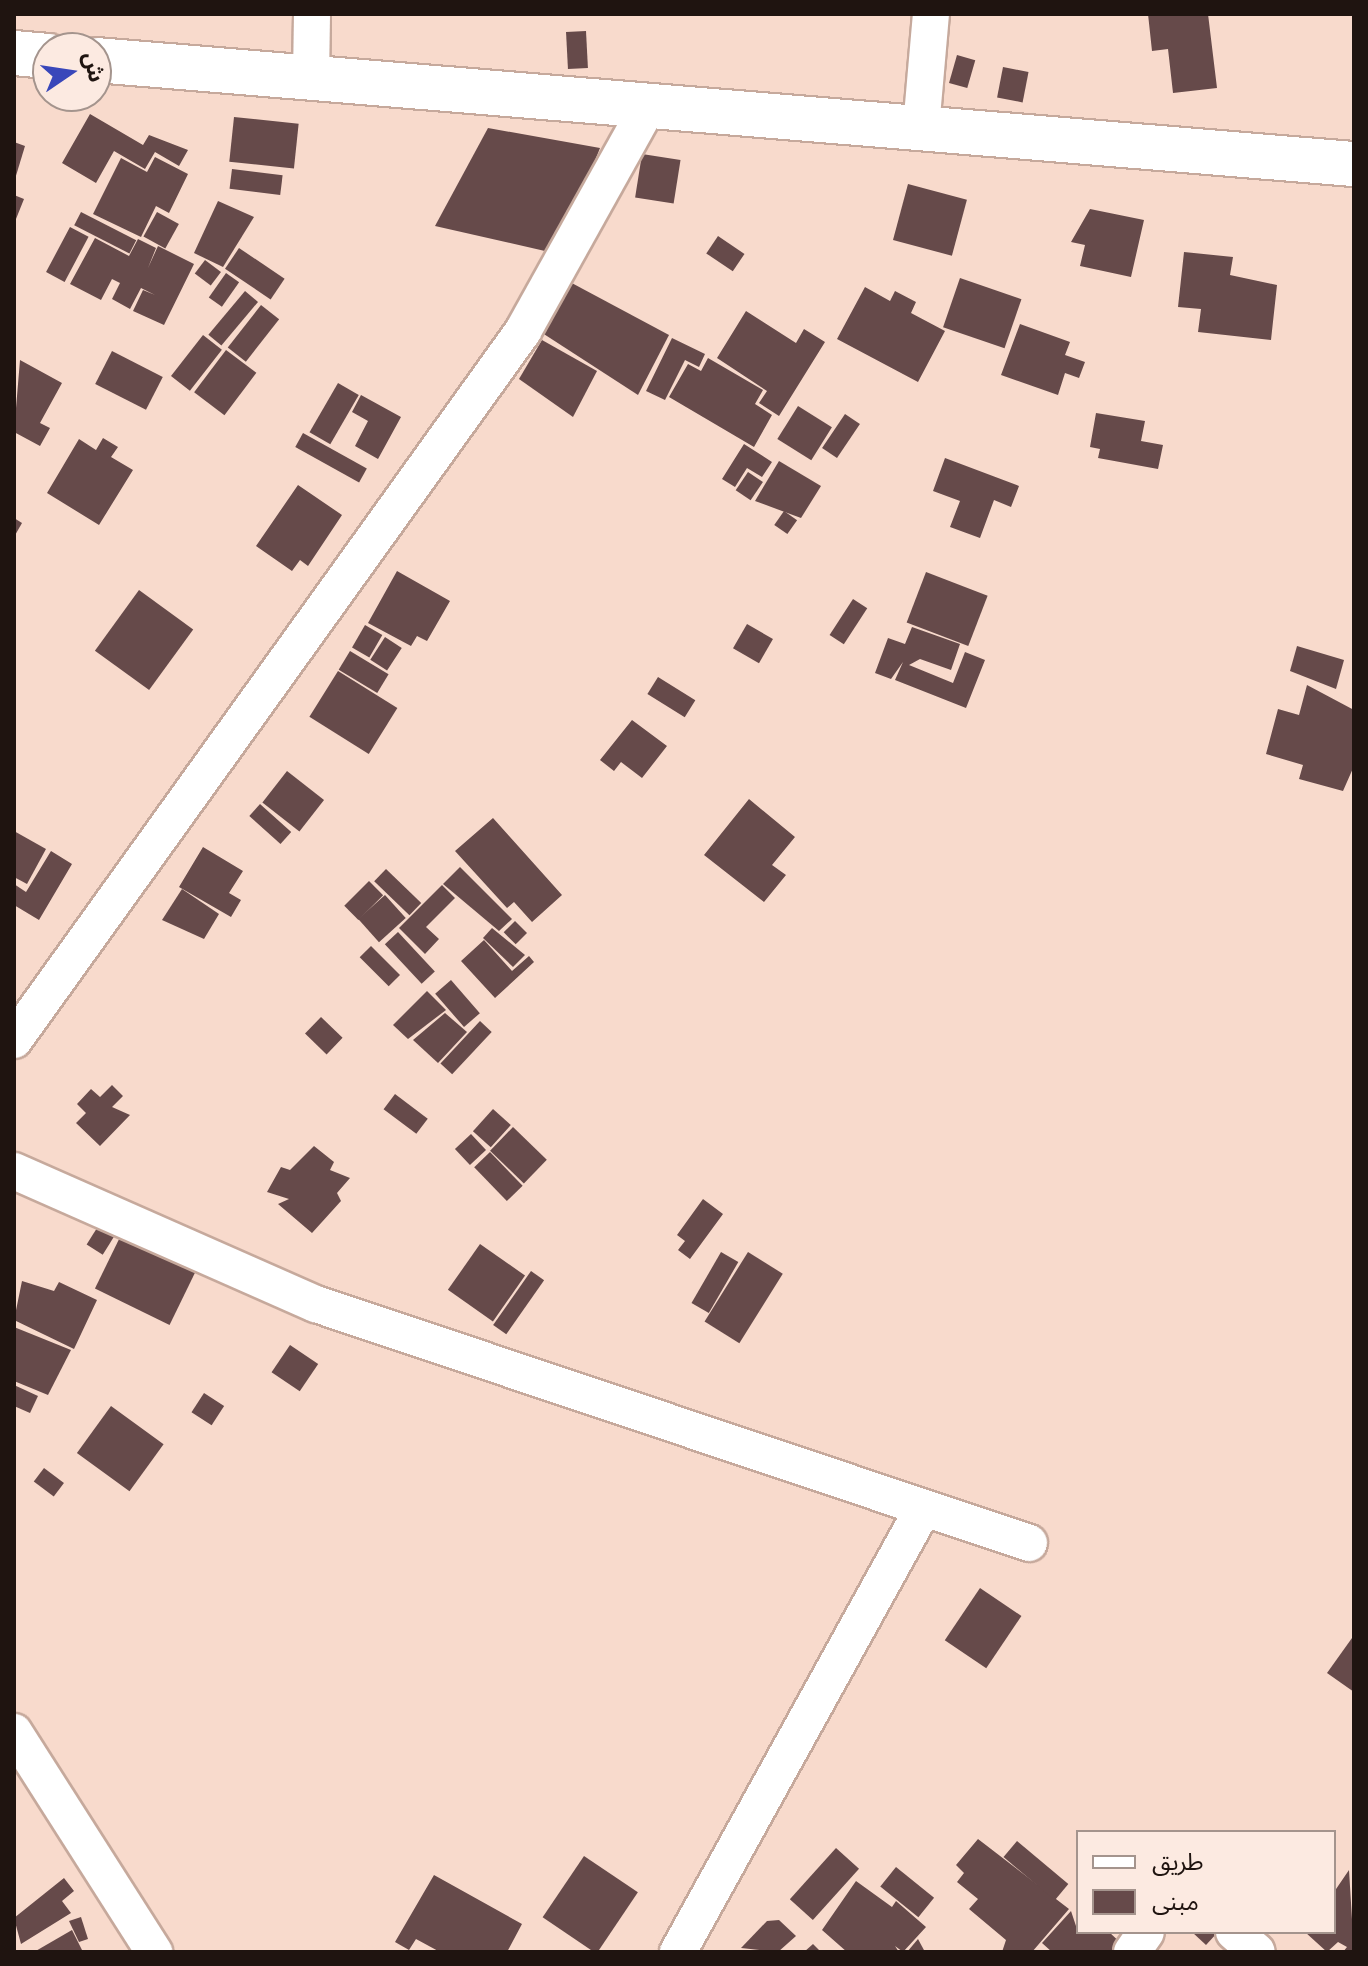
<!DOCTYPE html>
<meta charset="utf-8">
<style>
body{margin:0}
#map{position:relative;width:1368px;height:1966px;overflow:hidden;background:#f8dacc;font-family:"Roboto Condensed","Noto Sans Arabic",sans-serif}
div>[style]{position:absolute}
.building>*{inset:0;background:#664a4a;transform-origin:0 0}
.roads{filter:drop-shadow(2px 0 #c6a99c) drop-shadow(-2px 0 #c6a99c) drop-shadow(0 2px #c6a99c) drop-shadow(0 -2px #c6a99c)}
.minor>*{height:36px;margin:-18px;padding:0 18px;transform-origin:18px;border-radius:18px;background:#fff}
.tertiary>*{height:44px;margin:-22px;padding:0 22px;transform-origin:22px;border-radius:22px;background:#fff}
span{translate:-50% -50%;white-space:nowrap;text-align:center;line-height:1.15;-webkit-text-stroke:8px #fceae1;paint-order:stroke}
.frame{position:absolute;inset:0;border:16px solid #1f1410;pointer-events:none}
.legend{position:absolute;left:1076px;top:1830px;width:260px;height:104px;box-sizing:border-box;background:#fceae1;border:2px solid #a4948d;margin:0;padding:10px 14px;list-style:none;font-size:24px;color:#1f1410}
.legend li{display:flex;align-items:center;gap:16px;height:40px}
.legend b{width:40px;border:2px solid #a4948d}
.north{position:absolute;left:32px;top:32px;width:80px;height:80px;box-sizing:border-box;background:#fceae1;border:2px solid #a4948d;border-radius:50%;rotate:77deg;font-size:22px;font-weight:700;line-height:32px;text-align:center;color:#1f1410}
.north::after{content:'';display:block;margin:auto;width:28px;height:36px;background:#3947ba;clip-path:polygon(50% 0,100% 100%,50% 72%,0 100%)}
</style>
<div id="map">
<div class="building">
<div style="clip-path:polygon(1148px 14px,1208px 14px,1217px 88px,1173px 93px,1168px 49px,1152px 51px)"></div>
<div style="left:586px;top:31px;width:37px;height:20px;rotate:87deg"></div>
<div style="left:957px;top:55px;width:19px;height:29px;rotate:16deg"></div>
<div style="left:1003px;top:67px;width:26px;height:31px;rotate:11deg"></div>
<div style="clip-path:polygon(90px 114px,143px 145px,149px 135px,188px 150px,179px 166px,155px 152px,145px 169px,114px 151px,96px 183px,62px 163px)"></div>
<div style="left:234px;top:117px;width:65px;height:45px;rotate:6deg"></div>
<div style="clip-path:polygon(488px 128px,600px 148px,558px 254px,435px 226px)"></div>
<div style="clip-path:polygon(14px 142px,25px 146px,15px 179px,14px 179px)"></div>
<div style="left:642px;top:154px;width:39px;height:44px;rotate:9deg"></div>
<div style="clip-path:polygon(155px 157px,188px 174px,169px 213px,156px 206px,141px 237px,93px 214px,121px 158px,147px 172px)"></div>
<div style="left:232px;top:169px;width:51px;height:20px;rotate:7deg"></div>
<div style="left:908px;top:184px;width:61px;height:58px;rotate:15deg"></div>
<div style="clip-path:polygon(14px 195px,24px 199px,14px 224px)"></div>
<div style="clip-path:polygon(218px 201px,254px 217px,223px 267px,194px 253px)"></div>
<div style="clip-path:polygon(1090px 209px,1144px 220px,1131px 277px,1080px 266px,1085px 245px,1071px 242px)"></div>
<div style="left:81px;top:212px;width:62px;height:15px;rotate:27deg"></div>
<div style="left:157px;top:212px;width:25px;height:28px;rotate:29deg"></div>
<div style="left:70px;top:227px;width:21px;height:51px;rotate:28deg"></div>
<div style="left:718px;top:236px;width:32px;height:21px;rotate:34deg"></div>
<div style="clip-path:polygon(95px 238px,129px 256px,138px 239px,156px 248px,148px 268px,158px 246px,194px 264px,164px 325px,133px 311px,143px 290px,155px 295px,141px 288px,130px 309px,112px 299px,120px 283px,112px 279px,101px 300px,70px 284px)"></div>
<div style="left:239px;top:248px;width:55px;height:25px;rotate:34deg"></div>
<div style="clip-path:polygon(1184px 252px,1233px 257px,1230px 275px,1277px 285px,1271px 340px,1198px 332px,1201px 309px,1178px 307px)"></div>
<div style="left:205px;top:260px;width:20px;height:17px;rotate:37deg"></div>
<div style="left:226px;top:273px;width:16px;height:30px;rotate:35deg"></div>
<div style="left:960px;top:278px;width:65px;height:52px;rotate:19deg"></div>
<div style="clip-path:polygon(568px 281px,669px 335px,638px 395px,533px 327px)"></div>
<div style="clip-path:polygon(865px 287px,890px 301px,895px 291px,916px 302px,911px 313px,945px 331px,918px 382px,837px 339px)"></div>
<div style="left:245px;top:291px;width:17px;height:57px;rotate:40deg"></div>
<div style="left:261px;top:305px;width:23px;height:54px;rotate:38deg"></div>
<div style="clip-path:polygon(746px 311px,796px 343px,804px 329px,825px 342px,779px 416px,759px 403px,767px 391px,717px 358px)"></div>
<div style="clip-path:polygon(1020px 324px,1070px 342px,1065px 355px,1085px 362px,1079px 378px,1065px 373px,1058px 395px,1001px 375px)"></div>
<div style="left:203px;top:335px;width:24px;height:52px;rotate:38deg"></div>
<div style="clip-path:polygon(672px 338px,705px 354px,699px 367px,685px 360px,665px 400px,646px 391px)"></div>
<div style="clip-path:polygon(542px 340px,597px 371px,573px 417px,519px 379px)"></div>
<div style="left:226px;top:350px;width:38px;height:53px;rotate:37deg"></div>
<div style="left:112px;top:351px;width:57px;height:37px;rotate:27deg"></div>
<div style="clip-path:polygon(708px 358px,763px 390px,755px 404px,772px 415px,754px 447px,669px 397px,688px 364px,701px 371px)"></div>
<div style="clip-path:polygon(20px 360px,62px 383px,40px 423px,50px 428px,40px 446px,14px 432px)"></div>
<div style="left:338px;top:383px;width:24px;height:57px;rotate:30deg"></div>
<div style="clip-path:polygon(361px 395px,401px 417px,378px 459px,355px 446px,368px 421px,352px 412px)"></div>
<div style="left:798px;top:406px;width:40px;height:39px;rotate:32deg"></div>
<div style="clip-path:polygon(1096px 413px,1145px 421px,1141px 441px,1163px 445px,1158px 469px,1098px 458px,1100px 449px,1090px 447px)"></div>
<div style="left:845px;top:414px;width:18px;height:41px;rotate:34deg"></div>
<div style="left:303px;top:433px;width:73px;height:16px;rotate:29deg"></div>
<div style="clip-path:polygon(103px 438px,118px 447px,111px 457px,133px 470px,99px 525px,47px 493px,79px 439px,96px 450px)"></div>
<div style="clip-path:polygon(744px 444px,772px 462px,762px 477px,747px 468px,735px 487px,722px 479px)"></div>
<div style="clip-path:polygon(945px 458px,1019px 486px,1011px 507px,994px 500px,980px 538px,950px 527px,960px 501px,933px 491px)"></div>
<div style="clip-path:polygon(779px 461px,821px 486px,801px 518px,755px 501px)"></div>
<div style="left:748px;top:472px;width:18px;height:22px;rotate:34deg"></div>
<div style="clip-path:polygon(298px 485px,342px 515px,308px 566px,300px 560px,292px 571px,256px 546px)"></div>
<div style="left:784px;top:511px;width:16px;height:17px;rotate:35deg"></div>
<div style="clip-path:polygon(14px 518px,22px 523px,14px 537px)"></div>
<div style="clip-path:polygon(397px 571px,450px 601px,427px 641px,417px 636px,411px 646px,368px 623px)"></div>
<div style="left:926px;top:572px;width:66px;height:54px;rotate:21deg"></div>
<div style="left:139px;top:590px;width:67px;height:75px;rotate:36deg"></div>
<div style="left:853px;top:599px;width:17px;height:43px;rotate:33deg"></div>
<div style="left:747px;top:624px;width:30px;height:28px;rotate:30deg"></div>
<div style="left:365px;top:625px;width:20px;height:26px;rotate:30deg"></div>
<div style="clip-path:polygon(912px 627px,960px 644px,951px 670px,920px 659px,909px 665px,953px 683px,965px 652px,985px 660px,966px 708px,895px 680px,903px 662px,891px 679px,875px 673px,888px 638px,905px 644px)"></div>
<div style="left:385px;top:637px;width:20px;height:27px;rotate:33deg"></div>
<div style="clip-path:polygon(1297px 646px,1344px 660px,1336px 689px,1290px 671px)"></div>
<div style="left:350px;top:651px;width:45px;height:22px;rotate:31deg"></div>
<div style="left:338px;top:671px;width:70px;height:54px;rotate:32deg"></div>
<div style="left:658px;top:677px;width:44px;height:20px;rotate:32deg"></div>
<div style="clip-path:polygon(1307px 685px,1354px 710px,1354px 766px,1343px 791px,1299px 779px,1303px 765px,1266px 754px,1278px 709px,1299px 715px)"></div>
<div style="clip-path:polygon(632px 720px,667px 746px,642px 778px,621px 762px,614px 771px,600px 760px)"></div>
<div style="left:287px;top:771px;width:47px;height:40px;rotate:38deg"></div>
<div style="clip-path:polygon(749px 799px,795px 837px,772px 865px,786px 875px,764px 902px,704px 855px)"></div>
<div style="left:260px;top:804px;width:42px;height:16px;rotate:42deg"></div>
<div style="clip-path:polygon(493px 818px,562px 895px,532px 922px,514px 902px,507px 908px,455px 851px)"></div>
<div style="clip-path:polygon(14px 831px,46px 849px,27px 884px,14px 877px)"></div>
<div style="clip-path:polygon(203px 847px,243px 871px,229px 893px,241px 900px,231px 917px,179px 887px)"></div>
<div style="clip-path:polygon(51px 851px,72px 864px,39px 920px,14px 905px,14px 884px,26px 892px)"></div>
<div style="clip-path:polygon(460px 867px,512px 919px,499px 931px,443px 884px)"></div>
<div style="left:386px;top:869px;width:49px;height:17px;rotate:44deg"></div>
<div style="left:369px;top:881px;width:20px;height:35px;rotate:45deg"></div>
<div style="clip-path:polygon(442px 885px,455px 898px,426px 927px,439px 939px,425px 954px,399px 928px)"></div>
<div style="clip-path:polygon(182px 889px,219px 914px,204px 939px,162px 920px)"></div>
<div style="left:385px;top:895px;width:31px;height:36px;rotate:48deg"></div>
<div style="left:515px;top:921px;width:17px;height:16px;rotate:45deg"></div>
<div style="clip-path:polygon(492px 928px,525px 955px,513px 967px,483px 938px)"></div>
<div style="left:398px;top:932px;width:54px;height:18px;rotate:47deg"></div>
<div style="clip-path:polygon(484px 940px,512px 971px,529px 956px,534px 962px,495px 998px,461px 961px)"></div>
<div style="left:371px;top:946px;width:41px;height:16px;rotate:45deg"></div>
<div style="left:451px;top:980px;width:44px;height:21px;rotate:49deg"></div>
<div style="clip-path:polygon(427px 991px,446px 1010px,408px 1039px,393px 1025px)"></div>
<div style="clip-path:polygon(445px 1013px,467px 1032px,438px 1063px,413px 1040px)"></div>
<div style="left:321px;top:1017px;width:30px;height:23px;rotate:44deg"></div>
<div style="left:480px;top:1021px;width:16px;height:58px;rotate:43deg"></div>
<div style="clip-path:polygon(112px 1085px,123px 1096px,112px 1107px,130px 1115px,100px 1146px,76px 1123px,86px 1113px,77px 1104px,91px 1089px,100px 1097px)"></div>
<div style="left:395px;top:1094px;width:41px;height:19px;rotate:37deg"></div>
<div style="left:493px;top:1109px;width:24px;height:30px;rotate:42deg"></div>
<div style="left:513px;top:1127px;width:47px;height:33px;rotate:44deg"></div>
<div style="left:471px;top:1134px;width:22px;height:22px;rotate:47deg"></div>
<div style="clip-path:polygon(314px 1146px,334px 1162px,330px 1170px,350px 1178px,337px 1193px,341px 1201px,312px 1233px,278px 1204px,289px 1199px,267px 1192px,281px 1167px,290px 1170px)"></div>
<div style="left:490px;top:1152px;width:47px;height:22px;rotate:46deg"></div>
<div style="clip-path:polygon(703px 1199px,723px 1214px,690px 1259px,678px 1250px,685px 1241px,677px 1235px)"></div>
<div style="left:102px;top:1220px;width:19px;height:29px;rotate:32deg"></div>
<div style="left:123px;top:1231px;width:83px;height:64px;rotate:26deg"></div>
<div style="left:480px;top:1244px;width:55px;height:56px;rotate:35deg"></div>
<div style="left:721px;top:1252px;width:20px;height:59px;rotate:30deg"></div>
<div style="left:748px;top:1252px;width:41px;height:82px;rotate:32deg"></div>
<div style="left:531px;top:1271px;width:16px;height:66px;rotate:35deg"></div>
<div style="clip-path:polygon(22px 1281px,54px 1291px,59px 1282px,97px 1300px,74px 1349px,14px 1320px)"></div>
<div style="clip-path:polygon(14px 1327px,71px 1350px,48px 1395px,14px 1381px)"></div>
<div style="left:290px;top:1345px;width:34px;height:33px;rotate:34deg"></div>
<div style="clip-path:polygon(14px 1385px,38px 1396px,30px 1413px,14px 1406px)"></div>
<div style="left:204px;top:1393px;width:24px;height:23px;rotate:33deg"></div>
<div style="left:111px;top:1406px;width:65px;height:58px;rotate:36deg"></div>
<div style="left:44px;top:1468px;width:25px;height:17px;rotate:37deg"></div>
<div style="left:980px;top:1588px;width:50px;height:63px;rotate:34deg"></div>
<div style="clip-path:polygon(1352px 1638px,1354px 1640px,1354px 1692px,1327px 1673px)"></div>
<div style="clip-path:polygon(978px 1839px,1069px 1909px,1032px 1952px,1002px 1952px,1006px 1940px,969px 1909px,978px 1899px,957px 1882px,964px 1873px,956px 1865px)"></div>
<div style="left:1017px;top:1841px;width:67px;height:21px;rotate:40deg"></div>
<div style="left:836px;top:1848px;width:31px;height:69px;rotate:42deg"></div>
<div style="left:584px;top:1856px;width:65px;height:74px;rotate:34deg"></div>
<div style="left:896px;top:1867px;width:49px;height:25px;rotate:39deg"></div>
<div style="clip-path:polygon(1349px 1870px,1354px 1952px,1343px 1952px,1347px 1947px,1338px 1942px,1327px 1952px,1305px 1932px,1334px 1932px,1334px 1892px)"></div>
<div style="clip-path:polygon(434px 1875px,522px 1924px,507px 1952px,440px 1952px,416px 1939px,409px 1950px,395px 1942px)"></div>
<div style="clip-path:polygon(64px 1878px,74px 1891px,62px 1901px,71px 1913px,21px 1944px,14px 1918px)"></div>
<div style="clip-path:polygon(856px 1881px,892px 1907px,896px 1901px,926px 1927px,903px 1952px,895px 1946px,899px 1952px,847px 1952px,822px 1930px)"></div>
<div style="clip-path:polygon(1071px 1911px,1078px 1932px,1109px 1932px,1124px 1946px,1119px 1952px,1052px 1952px,1042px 1943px)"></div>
<div style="clip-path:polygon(81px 1917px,88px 1939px,79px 1942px,69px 1921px)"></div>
<div style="clip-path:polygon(779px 1920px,796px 1936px,778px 1952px,741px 1948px,767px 1921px)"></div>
<div style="clip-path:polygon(72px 1930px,83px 1952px,34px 1952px)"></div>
<div style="clip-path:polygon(1192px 1932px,1218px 1932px,1206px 1945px)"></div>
<div style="clip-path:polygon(918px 1939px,925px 1952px,907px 1952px)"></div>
<div style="clip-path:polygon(813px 1944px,821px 1952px,804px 1952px)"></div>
</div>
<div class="roads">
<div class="minor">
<div style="left:311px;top:78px;width:64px;rotate:-89.1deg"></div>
<div style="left:921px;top:128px;width:114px;rotate:-85deg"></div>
<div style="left:14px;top:1040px;width:873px;rotate:-54.32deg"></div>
<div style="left:523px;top:331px;width:257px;rotate:-60.9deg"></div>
<div style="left:14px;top:1171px;width:330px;rotate:23.8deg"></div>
<div style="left:316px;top:1304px;width:752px;rotate:18.53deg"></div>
<div style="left:14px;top:1732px;width:261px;rotate:57.5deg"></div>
<div style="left:1234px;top:1932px;width:30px;rotate:41deg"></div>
<div style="left:678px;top:1952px;width:506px;rotate:-61.06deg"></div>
<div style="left:1132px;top:1952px;width:24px;rotate:-55deg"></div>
</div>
<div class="tertiary">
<div style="left:14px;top:53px;width:34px;rotate:5deg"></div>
<div style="left:96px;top:60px;width:1262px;rotate:4.73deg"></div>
</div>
</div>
<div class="frame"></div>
<ul class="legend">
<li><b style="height:10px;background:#fff"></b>طريق</li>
<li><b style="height:22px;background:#664a4a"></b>مبنى</li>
</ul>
<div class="north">ش</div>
</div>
